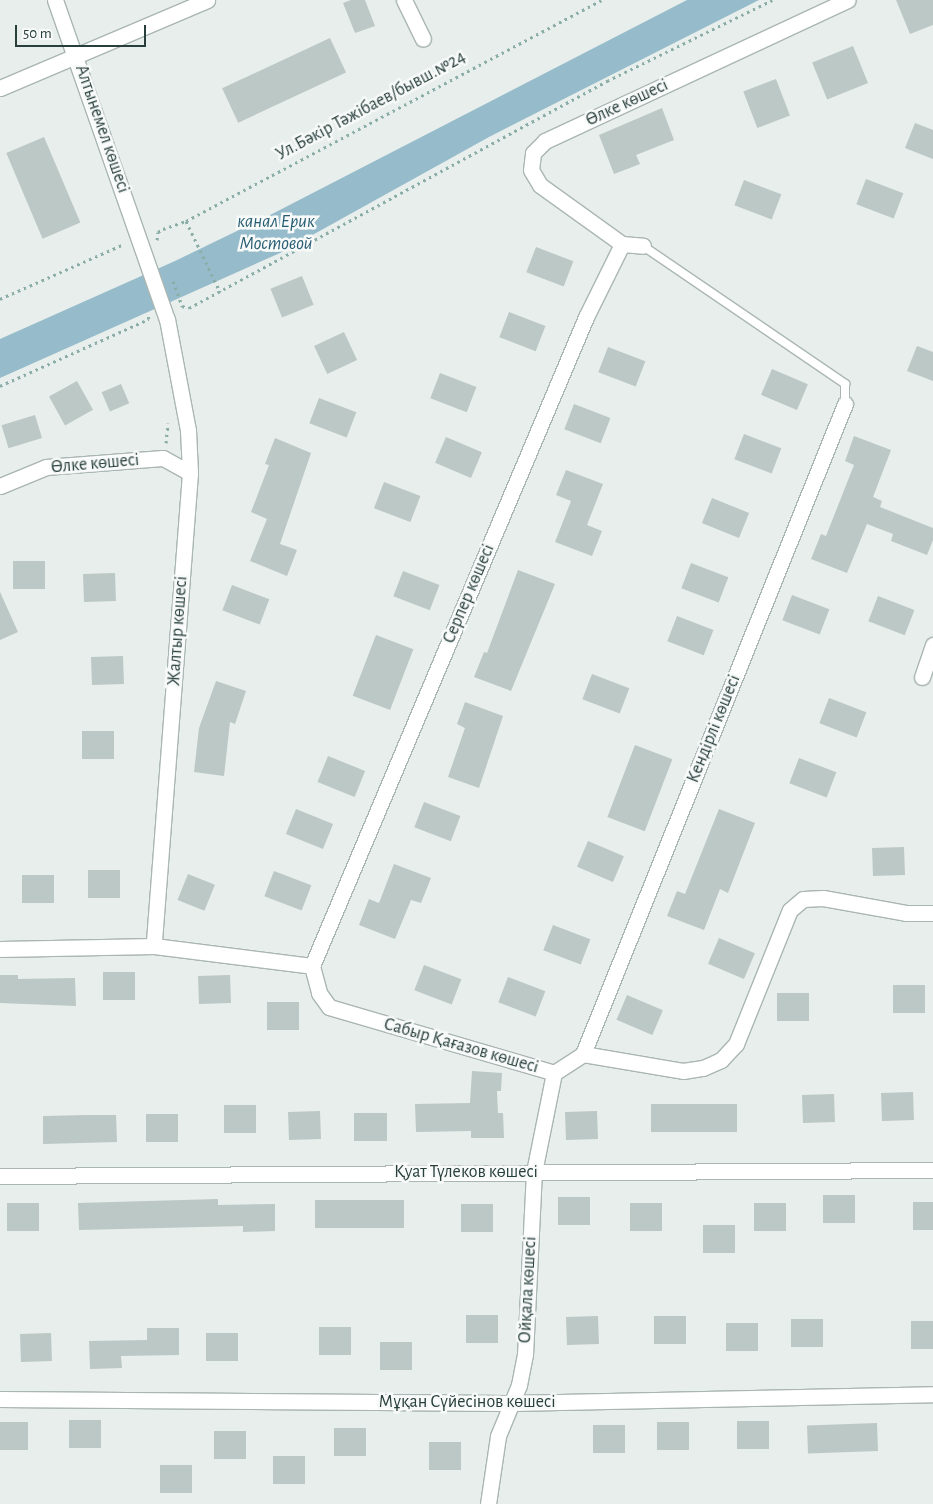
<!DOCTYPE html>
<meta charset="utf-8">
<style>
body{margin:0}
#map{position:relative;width:933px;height:1504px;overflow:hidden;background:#e7eeeb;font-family:"Alegreya Sans",sans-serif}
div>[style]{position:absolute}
.water>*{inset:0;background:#96bccb}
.building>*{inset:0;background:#bcc8c5;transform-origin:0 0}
.path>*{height:3px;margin-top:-1.5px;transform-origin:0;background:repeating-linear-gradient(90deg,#8bada7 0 2.5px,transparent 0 6.5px)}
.roads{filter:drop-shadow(1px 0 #aab6b3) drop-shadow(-1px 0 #aab6b3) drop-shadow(0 1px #aab6b3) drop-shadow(0 -1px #aab6b3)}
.service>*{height:8px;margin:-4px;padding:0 4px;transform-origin:4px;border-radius:4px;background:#fff}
.minor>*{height:15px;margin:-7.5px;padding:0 7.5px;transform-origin:7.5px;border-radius:7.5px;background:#fff}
span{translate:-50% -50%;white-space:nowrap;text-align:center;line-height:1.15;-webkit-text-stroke:5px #f7faf9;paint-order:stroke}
.street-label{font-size:18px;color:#273e3b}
.water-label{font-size:19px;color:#285d73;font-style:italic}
.scale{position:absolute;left:15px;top:25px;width:131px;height:22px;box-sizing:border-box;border:2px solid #273e3b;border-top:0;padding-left:6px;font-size:15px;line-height:18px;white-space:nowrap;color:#273e3b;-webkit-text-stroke:4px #f7faf9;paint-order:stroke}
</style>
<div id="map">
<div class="water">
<div style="clip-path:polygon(687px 0,759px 0,489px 137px,280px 253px,0 378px,0 339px,175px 261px,274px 213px)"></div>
</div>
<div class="building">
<div style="clip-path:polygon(351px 0,365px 0,375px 26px,355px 33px,343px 3px)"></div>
<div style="clip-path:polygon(896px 0,933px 0,933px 25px,910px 34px)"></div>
<div style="left:330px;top:38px;width:38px;height:119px;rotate:65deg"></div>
<div style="left:853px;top:46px;width:40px;height:44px;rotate:68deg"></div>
<div style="left:776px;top:79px;width:39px;height:35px;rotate:69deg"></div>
<div style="clip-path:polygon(662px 108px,674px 140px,636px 155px,640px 164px,614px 174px,599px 135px)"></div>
<div style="clip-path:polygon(915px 123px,933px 130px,933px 159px,905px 148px)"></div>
<div style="left:44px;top:137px;width:93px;height:41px;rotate:67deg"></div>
<div style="left:866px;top:179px;width:40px;height:27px;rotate:21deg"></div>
<div style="left:744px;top:180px;width:40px;height:27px;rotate:21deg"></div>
<div style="left:536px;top:247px;width:40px;height:27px;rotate:21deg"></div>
<div style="left:302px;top:276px;width:31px;height:34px;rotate:68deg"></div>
<div style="left:509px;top:312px;width:39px;height:27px;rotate:21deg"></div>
<div style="left:344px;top:332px;width:31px;height:33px;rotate:65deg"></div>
<div style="clip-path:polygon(917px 346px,933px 352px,933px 381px,907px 371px)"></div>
<div style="left:608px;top:347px;width:40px;height:27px;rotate:21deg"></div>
<div style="left:772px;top:369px;width:39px;height:28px;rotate:23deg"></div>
<div style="left:440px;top:373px;width:39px;height:27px;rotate:21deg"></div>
<div style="left:77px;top:381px;width:33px;height:32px;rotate:61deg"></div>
<div style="left:121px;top:384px;width:21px;height:21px;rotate:67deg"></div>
<div style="left:319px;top:398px;width:40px;height:27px;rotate:21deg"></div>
<div style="left:574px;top:404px;width:39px;height:27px;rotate:21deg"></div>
<div style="left:35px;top:415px;width:24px;height:35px;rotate:73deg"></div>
<div style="left:744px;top:434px;width:40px;height:27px;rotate:21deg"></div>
<div style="clip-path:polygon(854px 436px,891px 450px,873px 497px,882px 501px,880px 507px,933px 528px,933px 540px,927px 555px,891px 541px,893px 534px,867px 524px,847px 573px,811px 559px,821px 534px,826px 536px,854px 465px,845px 461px)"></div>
<div style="left:446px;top:437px;width:39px;height:28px;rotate:23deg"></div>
<div style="clip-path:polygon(275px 438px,311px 453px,280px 544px,297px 550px,287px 576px,250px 561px,267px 519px,251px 512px,269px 465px,265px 464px)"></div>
<div style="clip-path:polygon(566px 470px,603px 484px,587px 525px,602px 531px,592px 556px,555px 542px,571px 501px,556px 495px)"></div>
<div style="left:384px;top:482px;width:39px;height:28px;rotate:21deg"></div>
<div style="left:712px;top:498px;width:40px;height:27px;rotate:22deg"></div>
<div style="left:13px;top:561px;width:32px;height:28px"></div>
<div style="left:691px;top:563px;width:40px;height:27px;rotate:21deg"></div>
<div style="clip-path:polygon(518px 570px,555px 584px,511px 691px,474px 677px,484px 652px,487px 653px)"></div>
<div style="left:403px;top:571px;width:39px;height:27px;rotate:21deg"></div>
<div style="left:115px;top:573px;width:28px;height:32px;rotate:88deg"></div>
<div style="left:232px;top:585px;width:40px;height:27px;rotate:21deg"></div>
<div style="clip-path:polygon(0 592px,18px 632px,0 640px)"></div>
<div style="left:792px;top:595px;width:40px;height:27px;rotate:21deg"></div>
<div style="left:878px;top:596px;width:39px;height:27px;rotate:21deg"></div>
<div style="left:677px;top:616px;width:39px;height:27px;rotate:21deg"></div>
<div style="left:376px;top:635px;width:40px;height:65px;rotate:21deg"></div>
<div style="left:123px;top:656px;width:28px;height:32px;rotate:88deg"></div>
<div style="left:592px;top:674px;width:40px;height:27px;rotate:21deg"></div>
<div style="clip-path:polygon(216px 681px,246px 691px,235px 724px,230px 722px,224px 776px,194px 772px,199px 728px)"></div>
<div style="left:829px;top:698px;width:40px;height:27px;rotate:21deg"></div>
<div style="clip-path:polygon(465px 702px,503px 716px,479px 788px,448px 777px,465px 728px,457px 724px)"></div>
<div style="left:114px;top:731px;width:28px;height:32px;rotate:90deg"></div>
<div style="left:635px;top:745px;width:40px;height:77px;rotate:21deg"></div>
<div style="left:328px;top:756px;width:40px;height:28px;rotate:22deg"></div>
<div style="left:799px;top:758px;width:40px;height:27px;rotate:21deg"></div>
<div style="left:424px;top:802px;width:39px;height:27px;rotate:21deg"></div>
<div style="left:296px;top:809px;width:40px;height:27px;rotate:22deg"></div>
<div style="clip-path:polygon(719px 809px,755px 823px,728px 893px,720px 889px,704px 930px,667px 916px,677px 891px,685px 894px)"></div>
<div style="left:588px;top:841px;width:39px;height:28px;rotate:23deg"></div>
<div style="left:904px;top:847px;width:28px;height:32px;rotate:88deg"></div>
<div style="clip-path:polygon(394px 864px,431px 878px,421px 903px,411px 900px,395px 939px,359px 925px,369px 899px,379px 903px)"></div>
<div style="left:88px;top:870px;width:32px;height:28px"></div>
<div style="left:274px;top:871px;width:40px;height:27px;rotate:21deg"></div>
<div style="left:188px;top:874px;width:29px;height:28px;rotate:22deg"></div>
<div style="left:22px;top:875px;width:32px;height:28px"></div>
<div style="left:553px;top:925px;width:40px;height:27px;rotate:21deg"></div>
<div style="left:719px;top:938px;width:39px;height:28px;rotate:23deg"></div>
<div style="left:424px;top:965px;width:40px;height:27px;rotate:21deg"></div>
<div style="left:103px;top:972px;width:32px;height:28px"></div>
<div style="clip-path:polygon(0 975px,18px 975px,18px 979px,75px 978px,76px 1006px,0 1003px)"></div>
<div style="left:230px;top:975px;width:28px;height:32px;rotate:88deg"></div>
<div style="left:508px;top:977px;width:40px;height:27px;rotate:21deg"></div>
<div style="left:925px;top:985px;width:28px;height:32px;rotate:90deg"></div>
<div style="left:777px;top:993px;width:32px;height:28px"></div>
<div style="left:627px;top:995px;width:39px;height:27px;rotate:23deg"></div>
<div style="left:267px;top:1002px;width:32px;height:28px"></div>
<div style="clip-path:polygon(472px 1071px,502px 1073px,501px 1091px,497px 1091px,498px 1113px,503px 1113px,504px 1138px,471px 1138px,471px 1131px,416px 1132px,415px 1104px,470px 1103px)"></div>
<div style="left:913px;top:1092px;width:28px;height:32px;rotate:88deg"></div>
<div style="left:834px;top:1094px;width:28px;height:32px;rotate:88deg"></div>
<div style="left:737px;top:1104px;width:28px;height:86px;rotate:90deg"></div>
<div style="left:224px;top:1105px;width:32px;height:28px"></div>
<div style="left:320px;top:1111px;width:28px;height:32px;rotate:88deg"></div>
<div style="left:597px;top:1111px;width:28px;height:32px;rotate:88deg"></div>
<div style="left:387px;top:1113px;width:28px;height:33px;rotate:90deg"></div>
<div style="left:146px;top:1114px;width:32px;height:28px"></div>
<div style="clip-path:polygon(88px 1115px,116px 1115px,117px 1142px,43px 1144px,43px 1116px)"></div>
<div style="left:855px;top:1195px;width:28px;height:32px;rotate:90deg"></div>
<div style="left:558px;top:1197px;width:32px;height:28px"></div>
<div style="clip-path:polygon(218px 1199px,218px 1205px,275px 1204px,275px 1231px,243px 1232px,243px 1226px,79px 1230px,78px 1203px)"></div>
<div style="left:404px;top:1200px;width:28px;height:89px;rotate:90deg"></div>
<div style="left:913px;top:1202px;width:20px;height:28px"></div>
<div style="left:39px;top:1203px;width:28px;height:32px;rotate:90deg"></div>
<div style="left:662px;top:1203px;width:28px;height:32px;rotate:90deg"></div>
<div style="left:786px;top:1203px;width:28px;height:32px;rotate:90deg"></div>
<div style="left:461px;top:1204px;width:32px;height:28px"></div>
<div style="left:735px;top:1225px;width:28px;height:32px;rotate:90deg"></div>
<div style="left:466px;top:1315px;width:32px;height:28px"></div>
<div style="left:598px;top:1316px;width:28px;height:32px;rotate:88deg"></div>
<div style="left:654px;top:1316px;width:32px;height:28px"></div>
<div style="left:791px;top:1319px;width:32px;height:28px"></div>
<div style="left:911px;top:1321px;width:22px;height:28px"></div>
<div style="left:758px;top:1323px;width:28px;height:32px;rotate:90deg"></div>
<div style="left:319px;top:1327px;width:32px;height:28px"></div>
<div style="clip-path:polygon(147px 1328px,179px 1328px,179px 1355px,121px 1356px,122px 1368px,90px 1369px,89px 1341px,147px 1340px)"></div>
<div style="left:51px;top:1333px;width:28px;height:31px;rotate:88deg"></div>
<div style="left:238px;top:1333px;width:28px;height:32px;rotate:90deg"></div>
<div style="left:380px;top:1342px;width:32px;height:28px"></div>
<div style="left:69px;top:1420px;width:32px;height:28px"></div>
<div style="left:737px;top:1421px;width:32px;height:28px"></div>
<div style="left:0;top:1422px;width:28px;height:28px"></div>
<div style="left:689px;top:1422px;width:28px;height:32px;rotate:90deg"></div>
<div style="left:877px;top:1423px;width:28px;height:70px;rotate:88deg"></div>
<div style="left:625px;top:1425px;width:28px;height:32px;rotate:90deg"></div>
<div style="left:334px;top:1428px;width:32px;height:28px"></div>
<div style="left:214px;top:1431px;width:32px;height:28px"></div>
<div style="left:461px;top:1442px;width:28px;height:32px;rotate:90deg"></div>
<div style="left:305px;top:1456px;width:28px;height:32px;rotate:90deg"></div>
<div style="left:160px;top:1465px;width:32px;height:28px"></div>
</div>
<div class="path">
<div style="left:186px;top:221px;width:79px;rotate:64.4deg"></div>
<div style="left:157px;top:240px;width:8px;rotate:-83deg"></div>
<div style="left:158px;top:232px;width:6px;rotate:-31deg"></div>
<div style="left:163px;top:229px;width:24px;rotate:-19deg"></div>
<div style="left:186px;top:221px;width:471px;rotate:-28deg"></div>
<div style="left:173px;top:281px;width:27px;rotate:70deg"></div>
<div style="left:182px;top:306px;width:7px;rotate:16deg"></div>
<div style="left:189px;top:308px;width:476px;rotate:-28.5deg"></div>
<div style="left:607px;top:81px;width:184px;rotate:-26.1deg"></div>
<div style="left:0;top:299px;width:136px;rotate:-23.9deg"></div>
<div style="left:0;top:386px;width:163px;rotate:-24.2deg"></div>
<div style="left:149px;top:319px;width:3px;rotate:-108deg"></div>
<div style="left:166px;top:443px;width:20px;rotate:-84deg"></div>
</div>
<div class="roads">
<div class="service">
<div style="left:643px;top:246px;width:245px;rotate:34.3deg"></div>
<div style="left:845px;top:384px;width:20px;rotate:90deg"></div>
</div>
<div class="minor">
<div style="left:55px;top:0;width:338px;rotate:70.7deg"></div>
<div style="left:167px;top:319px;width:113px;rotate:79.3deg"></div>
<div style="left:188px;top:430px;width:43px;rotate:87.3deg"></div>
<div style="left:190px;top:473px;width:474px;rotate:94.4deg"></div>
<div style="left:404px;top:0;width:43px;rotate:64deg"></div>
<div style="left:0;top:88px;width:225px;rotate:-23deg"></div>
<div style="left:622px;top:244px;width:101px;rotate:-144.3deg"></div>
<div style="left:540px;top:185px;width:17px;rotate:-121deg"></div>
<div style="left:531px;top:170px;width:17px;rotate:-83deg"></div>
<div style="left:533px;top:153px;width:17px;rotate:-45deg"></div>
<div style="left:545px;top:141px;width:334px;rotate:-25deg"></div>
<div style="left:0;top:486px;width:50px;rotate:-22.4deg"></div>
<div style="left:46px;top:467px;width:117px;rotate:-4.4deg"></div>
<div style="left:163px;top:458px;width:31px;rotate:29deg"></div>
<div style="left:922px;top:677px;width:34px;rotate:-71deg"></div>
<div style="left:0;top:949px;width:154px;rotate:-1.1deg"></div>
<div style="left:154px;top:946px;width:159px;rotate:7.2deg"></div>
<div style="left:312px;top:966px;width:28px;rotate:75deg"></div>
<div style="left:319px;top:993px;width:17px;rotate:54deg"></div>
<div style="left:329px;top:1007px;width:234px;rotate:16.3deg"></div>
<div style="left:554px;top:1073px;width:35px;rotate:-33deg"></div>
<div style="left:583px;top:1054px;width:101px;rotate:9.6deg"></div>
<div style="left:683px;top:1071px;width:20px;rotate:-9deg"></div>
<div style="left:703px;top:1068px;width:20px;rotate:-24deg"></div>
<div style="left:721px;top:1060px;width:22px;rotate:-47deg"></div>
<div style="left:736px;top:1044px;width:144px;rotate:-68.1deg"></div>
<div style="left:790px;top:910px;width:17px;rotate:-40deg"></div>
<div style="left:803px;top:899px;width:20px;rotate:-3deg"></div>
<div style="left:823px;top:898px;width:84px;rotate:10.2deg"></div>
<div style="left:906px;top:913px;width:27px"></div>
<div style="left:312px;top:966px;width:704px;rotate:-67.11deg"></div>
<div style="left:586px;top:317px;width:81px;rotate:-63.7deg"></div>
<div style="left:622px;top:244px;width:21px;rotate:5deg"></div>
<div style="left:583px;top:1054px;width:701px;rotate:-68.05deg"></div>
<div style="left:0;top:1176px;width:933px;rotate:-0.37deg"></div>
<div style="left:0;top:1399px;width:511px;rotate:0.45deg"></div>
<div style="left:511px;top:1403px;width:422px;rotate:-1.2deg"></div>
<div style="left:488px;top:1504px;width:69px;rotate:-81.6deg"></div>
<div style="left:498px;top:1436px;width:55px;rotate:-67.6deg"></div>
<div style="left:519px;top:1385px;width:31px;rotate:-79deg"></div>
<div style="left:525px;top:1355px;width:183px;rotate:-87.2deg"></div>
<div style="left:534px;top:1172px;width:101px;rotate:-78.6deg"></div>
</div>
</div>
<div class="street-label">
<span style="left:627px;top:103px;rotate:-25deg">Өлке көшесі</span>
<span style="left:371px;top:106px;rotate:-28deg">Ул.Бәкір Тәжібаев/бывш.№24</span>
<span style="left:102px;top:129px;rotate:71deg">Алтынемел көшесі</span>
<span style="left:95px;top:464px;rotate:-5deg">Өлке көшесі</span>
<span style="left:469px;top:594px;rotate:-67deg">Серпер көшесі</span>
<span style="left:178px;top:631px;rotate:-86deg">Жалтыр көшесі</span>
<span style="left:714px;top:729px;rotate:-68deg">Кендірлі көшесі</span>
<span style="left:461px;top:1046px;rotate:16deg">Сабыр Қағазов көшесі</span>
<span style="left:466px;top:1172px">Қуат Түлеков көшесі</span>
<span style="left:528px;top:1290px;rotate:-87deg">Ойқала көшесі</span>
<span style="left:467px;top:1402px">Мұқан Сүйесінов көшесі</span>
</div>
<div class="water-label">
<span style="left:276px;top:233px">канал Ерик<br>Мостовой</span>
</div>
<div class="scale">50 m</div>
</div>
